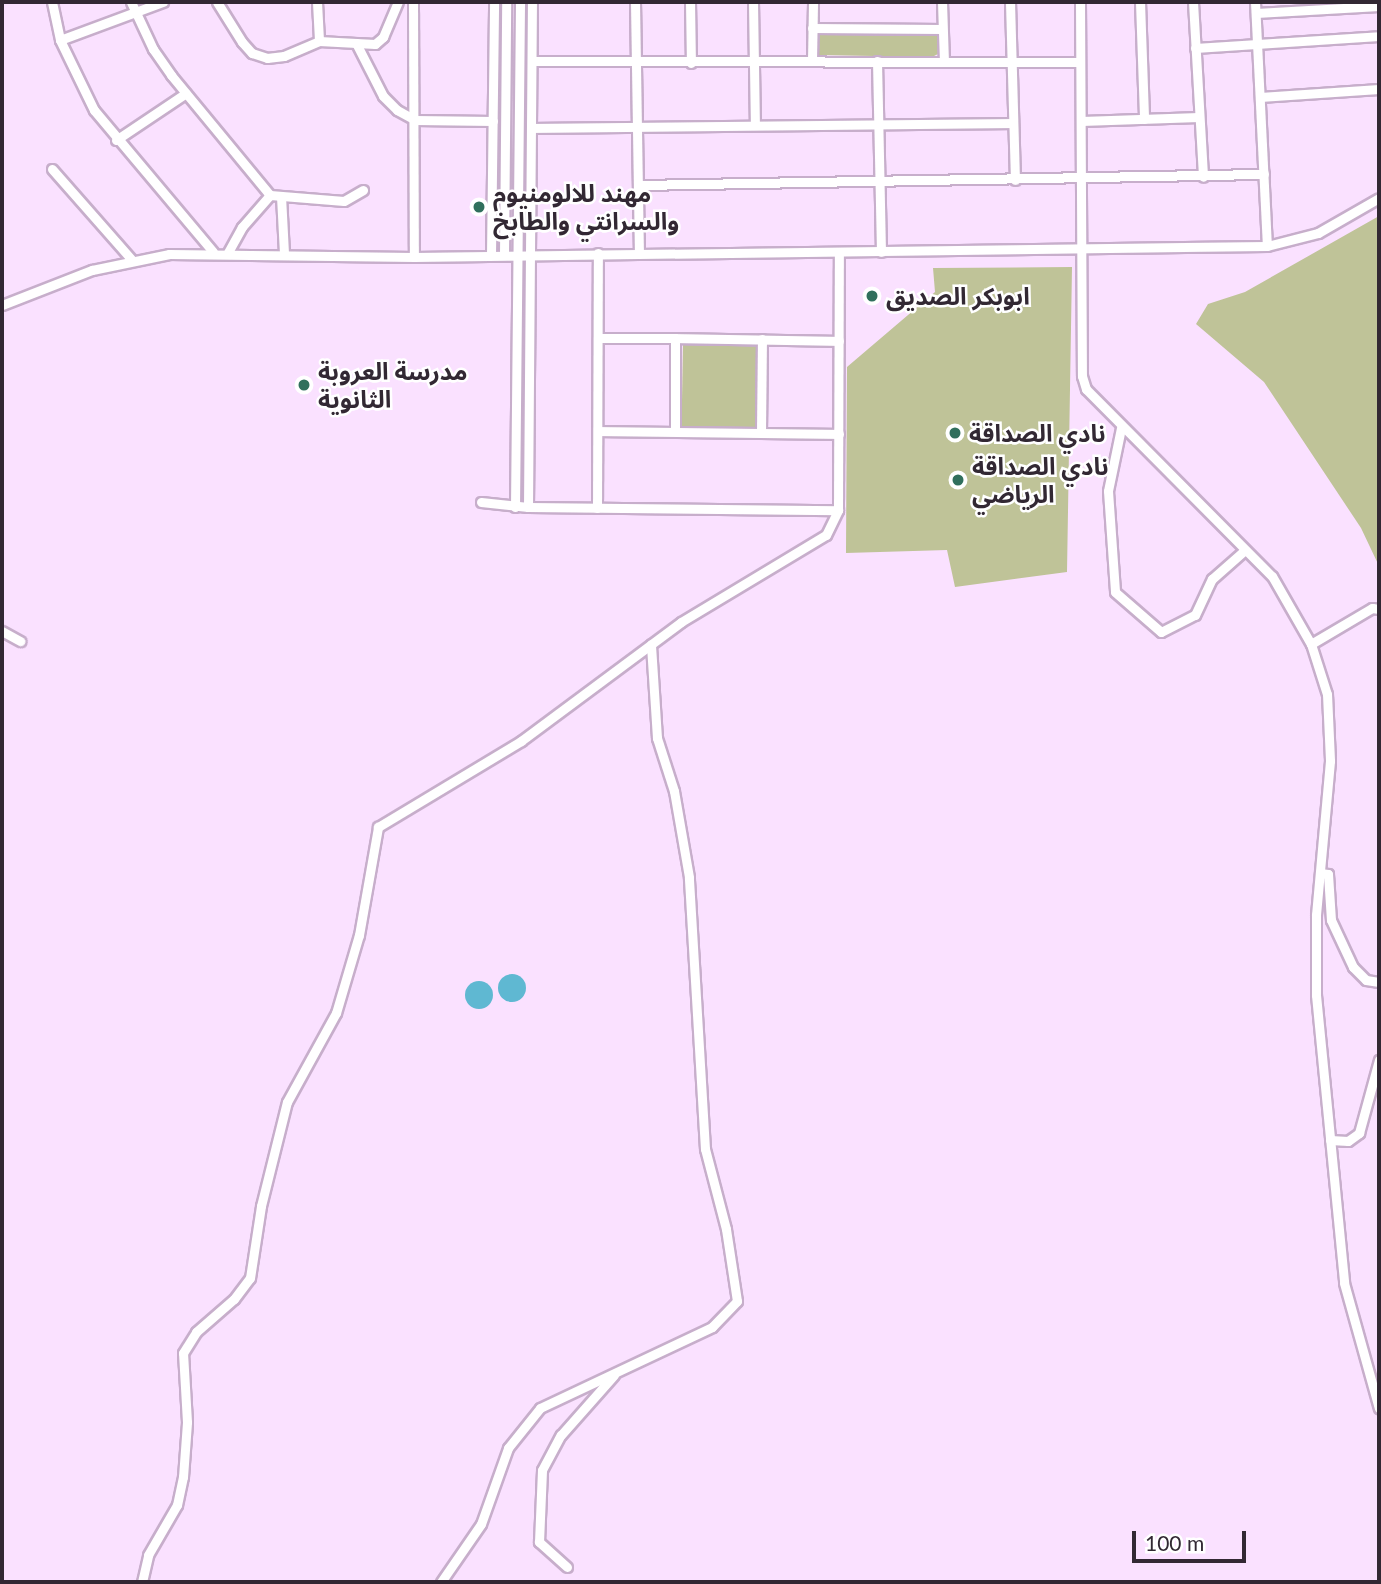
<!DOCTYPE html>
<meta charset="utf-8">
<style>
body{margin:0}
#map{position:relative;width:1381px;height:1584px;overflow:hidden;background:#fae1ff;font-family:Lato,"Noto Sans Arabic",sans-serif}
div>[style]{position:absolute}
.green>*{inset:0;background:#bfc398;transform-origin:0 0}
.water>*{inset:0;background:#5fb8d2}
.round{border-radius:50%}
.roads{filter:drop-shadow(2px 0 #c7aecb) drop-shadow(-2px 0 #c7aecb) drop-shadow(0 2px #c7aecb) drop-shadow(0 -2px #c7aecb)}
.minor>*{height:9px;margin:-4.5px;padding:0 4.5px;transform-origin:4.5px;border-radius:4.5px;background:#fff}
.dots>*{width:19px;height:19px;translate:-50% -50%;box-sizing:border-box;border:4px solid #fff;border-radius:50%}
span{translate:-50% -50%;white-space:nowrap;text-align:center;line-height:1.15;-webkit-text-stroke:5px #fff;paint-order:stroke}
.poi-label{font-size:24px;color:#322833;font-weight:700}
.left{translate:0 -50%;text-align:left}
.frame{position:absolute;inset:0;border:4px solid #322833;pointer-events:none}
.scale{position:absolute;left:1132px;top:1531px;width:114px;height:32px;box-sizing:border-box;border:4px solid #322833;border-top:0;padding-left:9px;font-size:21px;line-height:24px;white-space:nowrap;color:#322833;-webkit-text-stroke:5px #fff;paint-order:stroke}
</style>
<div id="map">
<div class="green">
<div style="clip-path:polygon(938px 31px,942px 52px,932px 57px,817px 55px,818px 36px,822px 32px)"></div>
<div style="clip-path:polygon(1379px 216px,1379px 566px,1361px 528px,1264px 382px,1196px 324px,1208px 304px,1245px 292px)"></div>
<div style="clip-path:polygon(1072px 267px,1067px 572px,955px 587px,947px 550px,846px 553px,847px 367px,935px 292px,933px 268px)"></div>
<div style="left:683px;top:343px;width:75px;height:84px;rotate:1deg"></div>
</div>
<div class="water">
<div class="round" style="left:498px;top:974px;width:28px;height:28px"></div>
<div class="round" style="left:465px;top:981px;width:28px;height:28px"></div>
</div>
<div class="roads">
<div class="minor">
<div style="left:52px;top:2px;width:39px;rotate:78deg"></div>
<div style="left:60px;top:40px;width:78px;rotate:64.1deg"></div>
<div style="left:94px;top:110px;width:185px;rotate:50deg"></div>
<div style="left:131px;top:2px;width:52px;rotate:64.9deg"></div>
<div style="left:153px;top:49px;width:32px;rotate:55deg"></div>
<div style="left:171px;top:75px;width:156px;rotate:50.5deg"></div>
<div style="left:270px;top:195px;width:43px;rotate:131.2deg"></div>
<div style="left:242px;top:227px;width:29px;rotate:119deg"></div>
<div style="left:217px;top:2px;width:47px;rotate:58deg"></div>
<div style="left:242px;top:42px;width:15px;rotate:48deg"></div>
<div style="left:252px;top:53px;width:16px;rotate:18deg"></div>
<div style="left:267px;top:58px;width:17px;rotate:-7deg"></div>
<div style="left:284px;top:56px;width:38px;rotate:-23deg"></div>
<div style="left:319px;top:41px;width:56px;rotate:3.1deg"></div>
<div style="left:375px;top:44px;width:11px;rotate:-41deg"></div>
<div style="left:383px;top:37px;width:38px;rotate:-67deg"></div>
<div style="left:317px;top:2px;width:39px;rotate:87deg"></div>
<div style="left:413px;top:2px;width:255px;rotate:89.8deg"></div>
<div style="left:635px;top:2px;width:250px;rotate:89.1deg"></div>
<div style="left:690px;top:2px;width:61px;rotate:89.1deg"></div>
<div style="left:753px;top:2px;width:121px;rotate:89.1deg"></div>
<div style="left:942px;top:2px;width:59px;rotate:88.1deg"></div>
<div style="left:1010px;top:2px;width:178px;rotate:88.4deg"></div>
<div style="left:1080px;top:2px;width:374px;rotate:89.7deg"></div>
<div style="left:1082px;top:376px;width:14px;rotate:73deg"></div>
<div style="left:1086px;top:389px;width:264px;rotate:45.2deg"></div>
<div style="left:1272px;top:576px;width:78px;rotate:60.2deg"></div>
<div style="left:1311px;top:644px;width:52px;rotate:72.3deg"></div>
<div style="left:1327px;top:694px;width:67px;rotate:87.4deg"></div>
<div style="left:1330px;top:761px;width:155px;rotate:95.2deg"></div>
<div style="left:1316px;top:915px;width:80px;rotate:90deg"></div>
<div style="left:1316px;top:995px;width:289px;rotate:84.4deg"></div>
<div style="left:1344px;top:1283px;width:130px;rotate:74.4deg"></div>
<div style="left:1140px;top:2px;width:117px;rotate:88deg"></div>
<div style="left:1193px;top:2px;width:175px;rotate:86.7deg"></div>
<div style="left:1255px;top:2px;width:244px;rotate:87.2deg"></div>
<div style="left:1256px;top:13px;width:123px;rotate:-3.3deg"></div>
<div style="left:812px;top:28px;width:130px;rotate:0.4deg"></div>
<div style="left:60px;top:40px;width:110px;rotate:-20.3deg"></div>
<div style="left:356px;top:43px;width:59px;rotate:63deg"></div>
<div style="left:383px;top:96px;width:20px;rotate:45deg"></div>
<div style="left:397px;top:110px;width:21px;rotate:29deg"></div>
<div style="left:415px;top:120px;width:78px;rotate:0.7deg"></div>
<div style="left:1195px;top:48px;width:184px;rotate:-3.7deg"></div>
<div style="left:533px;top:61px;width:547px;rotate:0.1deg"></div>
<div style="left:812px;top:61px;width:59px;rotate:-89deg"></div>
<div style="left:877px;top:61px;width:191px;rotate:88.8deg"></div>
<div style="left:1260px;top:97px;width:119px;rotate:-3.8deg"></div>
<div style="left:1081px;top:121px;width:118px;rotate:-1.9deg"></div>
<div style="left:533px;top:128px;width:479px;rotate:-0.6deg"></div>
<div style="left:116px;top:140px;width:84px;rotate:-33.9deg"></div>
<div style="left:52px;top:169px;width:121px;rotate:48.7deg"></div>
<div style="left:638px;top:185px;width:626px;rotate:-1.01deg"></div>
<div style="left:270px;top:195px;width:74px;rotate:4.6deg"></div>
<div style="left:344px;top:201px;width:22px;rotate:-30deg"></div>
<div style="left:281px;top:196px;width:58px;rotate:87deg"></div>
<div style="left:504px;top:254px;width:252px;rotate:-89.5deg"></div>
<div style="left:491px;top:255px;width:253px;rotate:-89.3deg"></div>
<div style="left:2px;top:305px;width:97px;rotate:-21.3deg"></div>
<div style="left:92px;top:270px;width:79px;rotate:-11.7deg"></div>
<div style="left:169px;top:254px;width:245px;rotate:0.7deg"></div>
<div style="left:414px;top:257px;width:853px;rotate:-0.74deg"></div>
<div style="left:1267px;top:246px;width:53px;rotate:-14.3deg"></div>
<div style="left:1318px;top:233px;width:70px;rotate:-29.8deg"></div>
<div style="left:599px;top:338px;width:76px"></div>
<div style="left:1121px;top:428px;width:64px;rotate:101.7deg"></div>
<div style="left:1108px;top:491px;width:101px;rotate:86deg"></div>
<div style="left:1115px;top:592px;width:61px;rotate:41deg"></div>
<div style="left:1161px;top:632px;width:38px;rotate:-27deg"></div>
<div style="left:1195px;top:615px;width:40px;rotate:-65deg"></div>
<div style="left:1212px;top:579px;width:44px;rotate:-41.3deg"></div>
<div style="left:598px;top:431px;width:241px;rotate:0.7deg"></div>
<div style="left:675px;top:431px;width:93px;rotate:-90deg"></div>
<div style="left:675px;top:338px;width:164px;rotate:1deg"></div>
<div style="left:761px;top:432px;width:93px;rotate:-89.4deg"></div>
<div style="left:481px;top:502px;width:47px;rotate:6.1deg"></div>
<div style="left:528px;top:507px;width:310px;rotate:0.6deg"></div>
<div style="left:838px;top:510px;width:258px;rotate:-89.8deg"></div>
<div style="left:515px;top:507px;width:505px;rotate:-89.43deg"></div>
<div style="left:528px;top:507px;width:505px;rotate:-89.55deg"></div>
<div style="left:597px;top:508px;width:255px;rotate:-89.8deg"></div>
<div style="left:2px;top:631px;width:21px;rotate:29deg"></div>
<div style="left:1311px;top:644px;width:71px;rotate:-30.5deg"></div>
<div style="left:1372px;top:608px;width:7px;rotate:8deg"></div>
<div style="left:1320px;top:873px;width:8px;rotate:7deg"></div>
<div style="left:1328px;top:874px;width:46px;rotate:86.3deg"></div>
<div style="left:1331px;top:920px;width:52px;rotate:64.9deg"></div>
<div style="left:1353px;top:967px;width:18px;rotate:45deg"></div>
<div style="left:1366px;top:980px;width:13px;rotate:9deg"></div>
<div style="left:1330px;top:1140px;width:18px;rotate:3deg"></div>
<div style="left:1348px;top:1141px;width:14px;rotate:-36deg"></div>
<div style="left:1359px;top:1133px;width:76px;rotate:-74.7deg"></div>
<div style="left:567px;top:1567px;width:38px;rotate:-138deg"></div>
<div style="left:539px;top:1542px;width:72px;rotate:-87.6deg"></div>
<div style="left:542px;top:1470px;width:40px;rotate:-62deg"></div>
<div style="left:561px;top:1435px;width:80px;rotate:-48.5deg"></div>
<div style="left:142px;top:1582px;width:28px;rotate:-77deg"></div>
<div style="left:148px;top:1555px;width:58px;rotate:-59.9deg"></div>
<div style="left:177px;top:1505px;width:29px;rotate:-78deg"></div>
<div style="left:183px;top:1477px;width:55px;rotate:-85.8deg"></div>
<div style="left:187px;top:1422px;width:69px;rotate:-93.3deg"></div>
<div style="left:183px;top:1353px;width:25px;rotate:-58deg"></div>
<div style="left:196px;top:1332px;width:50px;rotate:-41deg"></div>
<div style="left:234px;top:1299px;width:26px;rotate:-53deg"></div>
<div style="left:250px;top:1278px;width:73px;rotate:-81.3deg"></div>
<div style="left:261px;top:1206px;width:107px;rotate:-76deg"></div>
<div style="left:287px;top:1102px;width:102px;rotate:-61.2deg"></div>
<div style="left:336px;top:1013px;width:81px;rotate:-73.6deg"></div>
<div style="left:359px;top:935px;width:110px;rotate:-80deg"></div>
<div style="left:378px;top:827px;width:167px;rotate:-31deg"></div>
<div style="left:521px;top:741px;width:199px;rotate:-36.6deg"></div>
<div style="left:681px;top:622px;width:169px;rotate:-31deg"></div>
<div style="left:826px;top:535px;width:28px;rotate:-64deg"></div>
<div style="left:441px;top:1582px;width:70px;rotate:-55.4deg"></div>
<div style="left:481px;top:1524px;width:81px;rotate:-70.4deg"></div>
<div style="left:508px;top:1448px;width:51px;rotate:-51.3deg"></div>
<div style="left:540px;top:1408px;width:190px;rotate:-25.2deg"></div>
<div style="left:712px;top:1327px;width:36px;rotate:-46deg"></div>
<div style="left:737px;top:1301px;width:73px;rotate:-98.7deg"></div>
<div style="left:726px;top:1229px;width:83px;rotate:-104.7deg"></div>
<div style="left:705px;top:1149px;width:272px;rotate:-93.4deg"></div>
<div style="left:689px;top:877px;width:87px;rotate:-99.9deg"></div>
<div style="left:674px;top:791px;width:56px;rotate:-107.8deg"></div>
<div style="left:657px;top:738px;width:94px;rotate:-93.7deg"></div>
</div>
</div>
<div class="dots">
<div style="left:479px;top:207px;background:#306f5c"></div>
<div style="left:872px;top:296px;background:#306f5c"></div>
<div style="left:304px;top:385px;background:#306f5c"></div>
<div style="left:955px;top:433px;background:#306f5c"></div>
<div style="left:958px;top:480px;background:#306f5c"></div>
</div>
<div class="poi-label">
<span class="left" style="left:493px;top:207px">مهند للالومنيوم<br>والسرانتي والطابخ</span>
<span class="left" style="left:886px;top:296px">ابوبكر الصديق</span>
<span class="left" style="left:318px;top:385px">مدرسة العروبة<br>الثانوية</span>
<span class="left" style="left:969px;top:433px">نادي الصداقة</span>
<span class="left" style="left:972px;top:480px">نادي الصداقة<br>الرياضي</span>
</div>
<div class="frame"></div>
<div class="scale">100 m</div>
</div>
